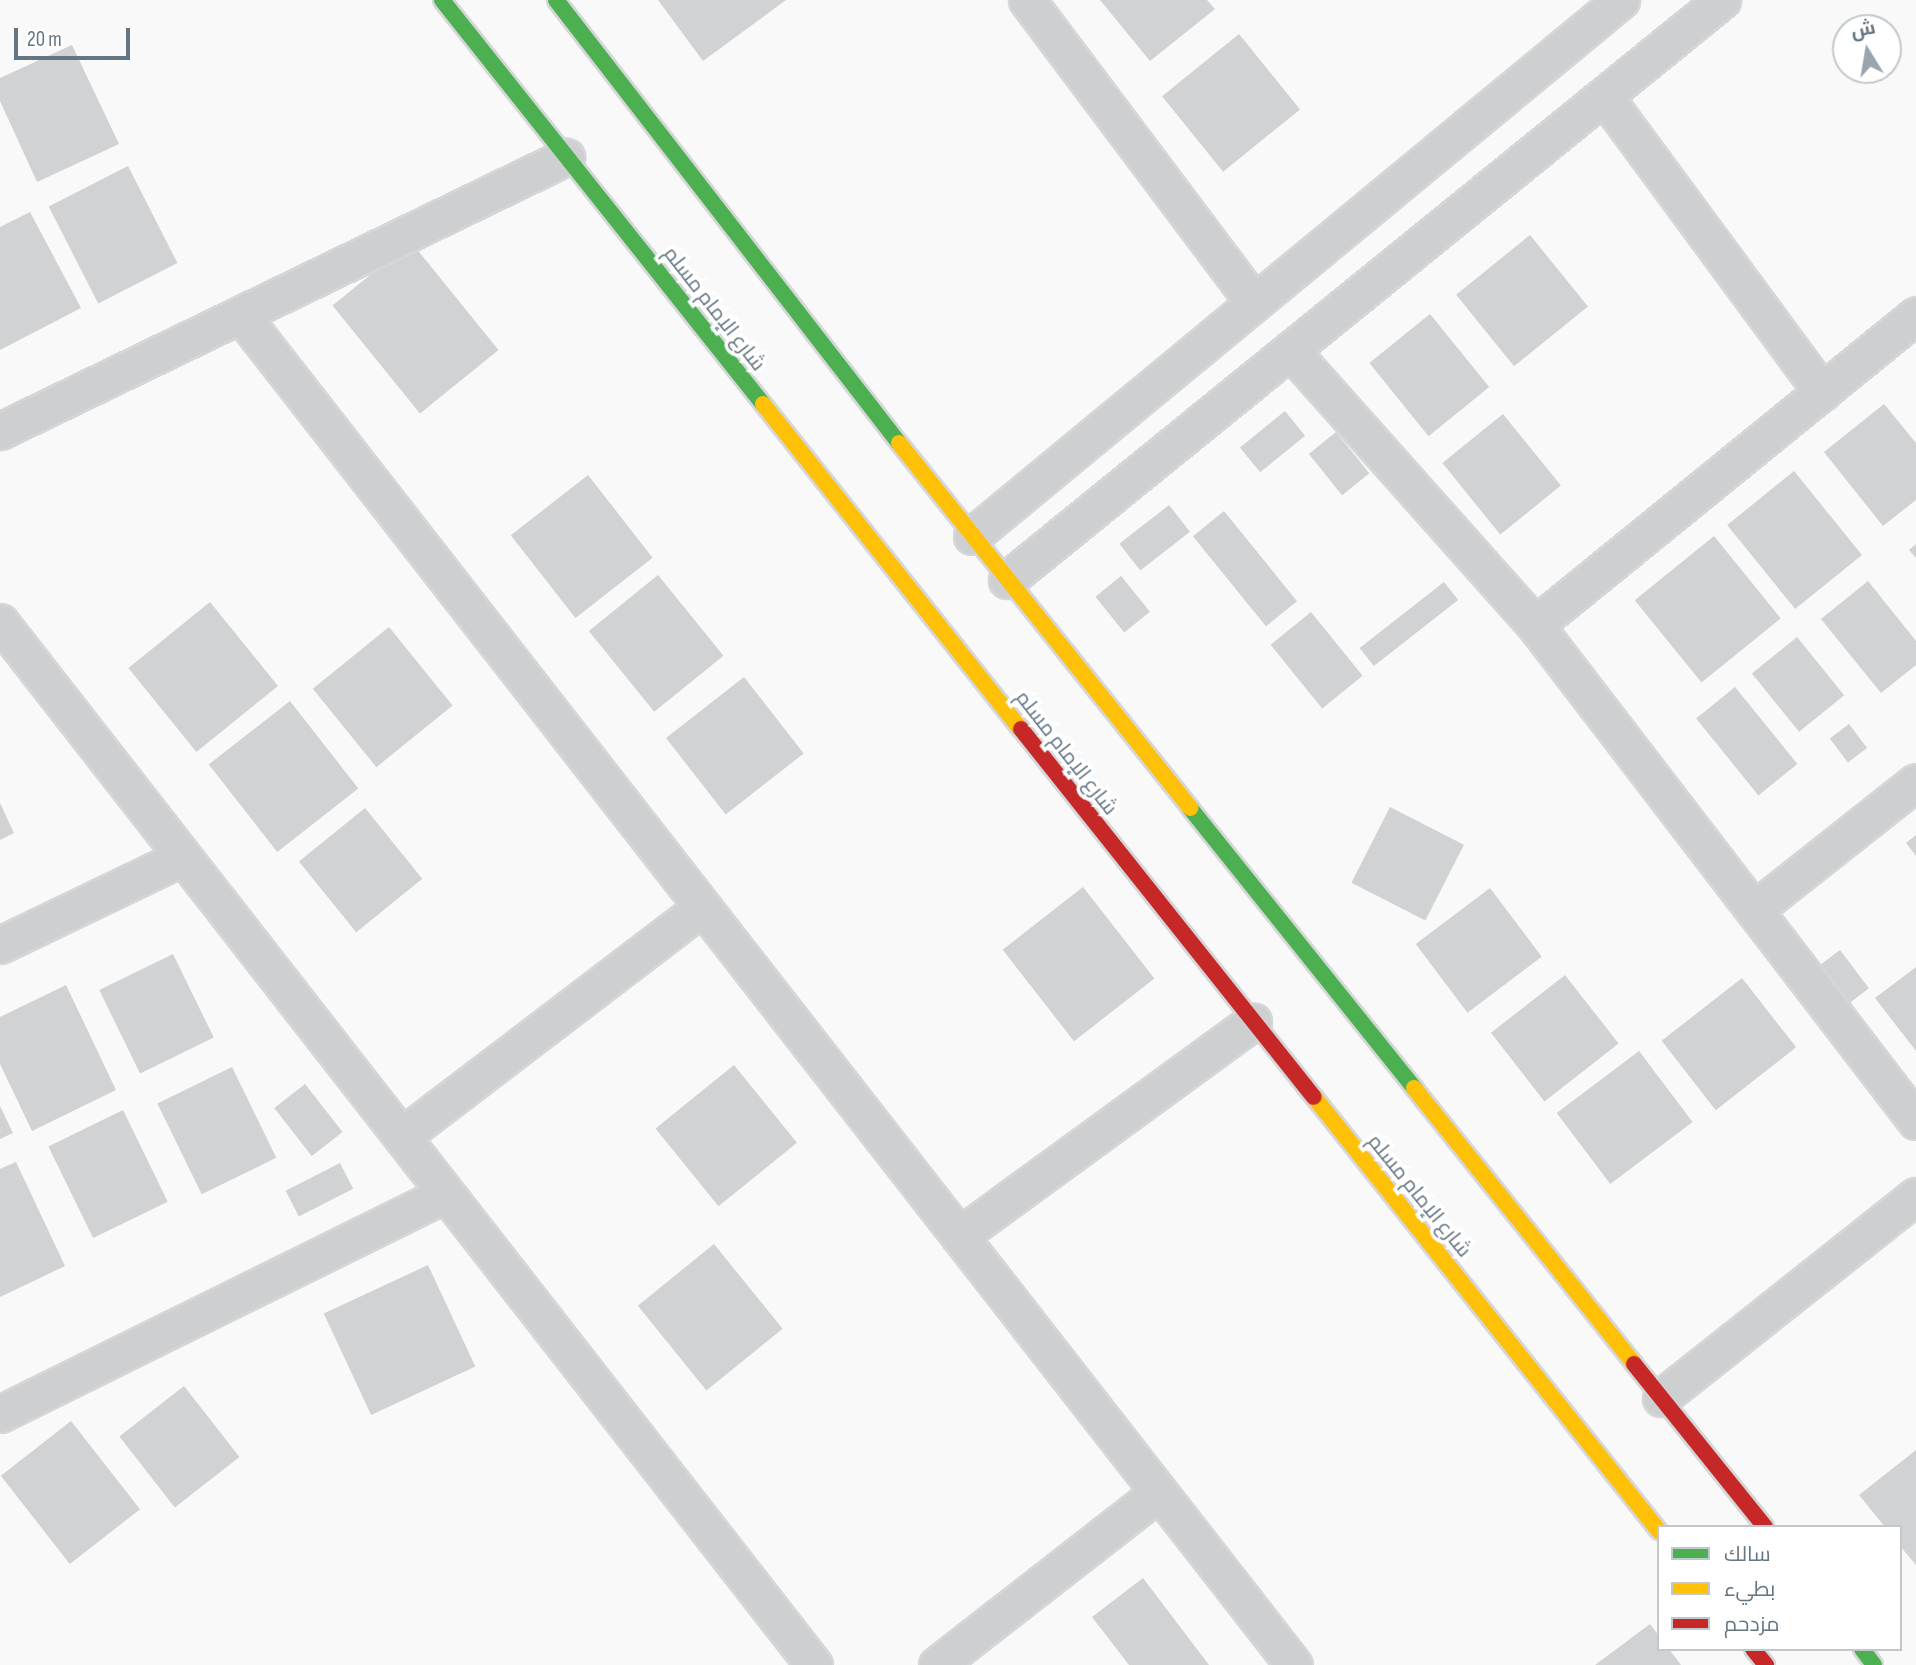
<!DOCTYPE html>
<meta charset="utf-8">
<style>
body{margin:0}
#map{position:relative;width:1916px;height:1665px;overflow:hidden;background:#f9f9f9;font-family:"Sofia Sans Condensed",Cairo,sans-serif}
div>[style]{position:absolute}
.building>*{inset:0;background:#d0d2d3;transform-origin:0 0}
.roads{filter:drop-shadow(2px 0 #d5d6d7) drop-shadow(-2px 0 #d5d6d7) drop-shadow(0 2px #d5d6d7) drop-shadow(0 -2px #d5d6d7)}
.street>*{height:35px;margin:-17.5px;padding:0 17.5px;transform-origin:17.5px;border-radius:17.5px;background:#cecfd0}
.fast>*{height:16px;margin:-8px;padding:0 8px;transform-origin:8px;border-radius:8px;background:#4caf50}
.slow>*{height:16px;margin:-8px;padding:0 8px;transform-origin:8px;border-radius:8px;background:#ffc107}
.jam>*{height:16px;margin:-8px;padding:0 8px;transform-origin:8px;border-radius:8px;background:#c62828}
span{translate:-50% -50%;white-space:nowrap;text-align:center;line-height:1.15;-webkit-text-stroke:7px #fff;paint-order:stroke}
.street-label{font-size:21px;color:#657683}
.legend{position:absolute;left:1657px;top:1525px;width:245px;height:126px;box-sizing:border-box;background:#fff;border:2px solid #c1c8cd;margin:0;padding:9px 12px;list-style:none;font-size:21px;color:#657683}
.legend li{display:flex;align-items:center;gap:14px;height:35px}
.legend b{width:35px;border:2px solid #c1c8cd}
.north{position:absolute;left:1832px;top:14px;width:70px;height:70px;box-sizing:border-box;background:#fff;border:2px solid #c1c8cd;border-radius:50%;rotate:349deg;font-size:19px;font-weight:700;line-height:28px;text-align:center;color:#657683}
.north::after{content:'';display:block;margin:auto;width:24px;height:32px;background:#99a4ac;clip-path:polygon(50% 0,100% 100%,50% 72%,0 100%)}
.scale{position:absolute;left:14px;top:28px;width:116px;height:32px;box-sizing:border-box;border:4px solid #657683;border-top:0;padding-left:9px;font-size:21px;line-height:24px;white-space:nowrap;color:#657683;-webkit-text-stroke:5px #fff;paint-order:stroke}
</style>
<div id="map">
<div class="building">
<div style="clip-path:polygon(658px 0,786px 0,703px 61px)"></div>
<div style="clip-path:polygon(1100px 0,1207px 0,1215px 9px,1150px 61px)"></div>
<div style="left:1239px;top:34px;width:97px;height:99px;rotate:51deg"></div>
<div style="clip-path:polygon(72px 45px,119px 144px,37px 182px,0 101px,0 78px)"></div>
<div style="left:128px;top:166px;width:109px;height:89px;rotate:63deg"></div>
<div style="clip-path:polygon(30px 212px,81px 308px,0 350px,0 227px)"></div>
<div style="left:1530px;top:235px;width:92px;height:95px;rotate:51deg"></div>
<div style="left:411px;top:242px;width:139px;height:101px;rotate:51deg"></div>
<div style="left:1430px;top:314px;width:94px;height:78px;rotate:51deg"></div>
<div style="clip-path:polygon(1884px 404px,1916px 443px,1916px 500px,1883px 526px,1824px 452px)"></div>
<div style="left:1285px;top:411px;width:32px;height:58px;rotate:51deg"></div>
<div style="left:1503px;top:414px;width:92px;height:78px;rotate:51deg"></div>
<div style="left:1336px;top:432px;width:53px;height:35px;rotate:51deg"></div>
<div style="left:1794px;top:471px;width:108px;height:86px;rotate:51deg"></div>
<div style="left:588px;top:475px;width:105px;height:98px;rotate:52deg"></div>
<div style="left:1169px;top:505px;width:34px;height:63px;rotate:52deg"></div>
<div style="left:1224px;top:511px;width:116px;height:40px;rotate:51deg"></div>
<div style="left:1714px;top:536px;width:106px;height:102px;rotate:51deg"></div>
<div style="clip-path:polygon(1916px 544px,1916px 558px,1909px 550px)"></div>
<div style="left:658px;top:575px;width:104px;height:89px;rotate:51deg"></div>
<div style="left:1121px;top:576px;width:46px;height:33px;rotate:51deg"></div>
<div style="clip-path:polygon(1868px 581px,1916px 641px,1916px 665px,1881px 693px,1821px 619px)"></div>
<div style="left:1444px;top:582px;width:23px;height:107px;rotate:52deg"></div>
<div style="left:210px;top:602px;width:108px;height:105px;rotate:51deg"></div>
<div style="left:1311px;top:612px;width:82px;height:52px;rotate:51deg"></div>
<div style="left:389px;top:627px;width:101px;height:98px;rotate:51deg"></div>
<div style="left:1797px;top:637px;width:75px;height:58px;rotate:51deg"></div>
<div style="left:744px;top:677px;width:97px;height:99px;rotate:52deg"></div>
<div style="left:1735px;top:687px;width:99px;height:50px;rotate:51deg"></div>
<div style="left:290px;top:701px;width:111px;height:103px;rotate:52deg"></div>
<div style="left:1849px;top:724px;width:30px;height:24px;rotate:53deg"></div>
<div style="clip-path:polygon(0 803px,14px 833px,0 840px)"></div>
<div style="left:1390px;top:807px;width:83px;height:85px;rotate:27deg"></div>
<div style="left:365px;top:808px;width:91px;height:85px;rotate:51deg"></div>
<div style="clip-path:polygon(1916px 835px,1916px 856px,1906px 843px)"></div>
<div style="left:1083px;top:887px;width:116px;height:102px;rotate:52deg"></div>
<div style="left:1490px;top:888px;width:86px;height:93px;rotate:53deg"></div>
<div style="left:1840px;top:950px;width:48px;height:25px;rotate:53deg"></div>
<div style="left:173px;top:954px;width:93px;height:82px;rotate:64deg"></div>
<div style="clip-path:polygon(1916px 967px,1916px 1051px,1875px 998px)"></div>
<div style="left:1565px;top:975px;width:87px;height:94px;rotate:52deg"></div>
<div style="left:1742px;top:978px;width:88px;height:102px;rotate:52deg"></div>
<div style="clip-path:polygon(66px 985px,116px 1090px,32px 1131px,0 1064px,0 1017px)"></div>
<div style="left:1639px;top:1051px;width:89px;height:103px;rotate:53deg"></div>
<div style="left:734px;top:1065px;width:100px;height:101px;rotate:51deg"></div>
<div style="left:232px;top:1067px;width:101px;height:83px;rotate:64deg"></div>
<div style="left:305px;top:1084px;width:61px;height:39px;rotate:52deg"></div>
<div style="clip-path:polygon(0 1106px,13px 1133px,0 1139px)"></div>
<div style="left:123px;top:1110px;width:102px;height:83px;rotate:64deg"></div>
<div style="clip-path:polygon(16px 1162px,65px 1266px,0 1297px,0 1169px)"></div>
<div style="left:340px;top:1163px;width:29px;height:61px;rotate:63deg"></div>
<div style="left:714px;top:1244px;width:109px;height:98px;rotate:51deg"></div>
<div style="left:428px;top:1265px;width:112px;height:115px;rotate:65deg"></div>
<div style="left:184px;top:1386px;width:90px;height:82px;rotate:52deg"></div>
<div style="left:71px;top:1421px;width:112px;height:89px;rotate:52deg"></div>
<div style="clip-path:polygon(1916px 1450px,1916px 1565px,1900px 1546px,1900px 1527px,1885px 1527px,1859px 1495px)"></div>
<div style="clip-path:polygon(1143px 1578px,1209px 1665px,1129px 1665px,1092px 1617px)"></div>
<div style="clip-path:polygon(1650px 1624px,1659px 1636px,1659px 1649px,1669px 1649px,1681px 1665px,1595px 1665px)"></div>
</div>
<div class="roads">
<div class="street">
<div style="left:1027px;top:0;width:376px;rotate:53.1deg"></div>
<div style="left:1604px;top:96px;width:368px;rotate:53.6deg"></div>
<div style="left:241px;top:315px;width:1712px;rotate:52.05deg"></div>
<div style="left:1290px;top:350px;width:368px;rotate:48.3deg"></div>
<div style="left:1535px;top:625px;width:359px;rotate:52.5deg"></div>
<div style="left:1754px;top:910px;width:206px;rotate:-38.3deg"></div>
<div style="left:0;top:431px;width:629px;rotate:-25.83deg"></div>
<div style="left:972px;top:536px;width:842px;rotate:-39.55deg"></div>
<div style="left:1007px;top:580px;width:921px;rotate:-39.05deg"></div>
<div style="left:0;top:622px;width:1323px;rotate:52.03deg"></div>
<div style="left:1535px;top:625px;width:491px;rotate:-39.1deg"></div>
<div style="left:1754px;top:910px;width:266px;rotate:52.5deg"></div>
<div style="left:0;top:945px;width:203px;rotate:-25.7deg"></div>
<div style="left:402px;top:1136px;width:378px;rotate:-37.3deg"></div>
<div style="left:959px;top:1236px;width:364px;rotate:-36.1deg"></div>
<div style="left:1661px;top:1398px;width:325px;rotate:-38.4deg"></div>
<div style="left:0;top:1414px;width:497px;rotate:-26.3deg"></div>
<div style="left:937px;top:1665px;width:281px;rotate:-37.9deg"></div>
</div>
<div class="fast">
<div style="left:442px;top:0;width:516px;rotate:51.53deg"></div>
<div style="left:556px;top:0;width:560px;rotate:52.25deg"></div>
<div style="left:1190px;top:808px;width:359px;rotate:51.3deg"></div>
<div style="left:1862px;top:1649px;width:20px;rotate:53deg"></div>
</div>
<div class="slow">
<div style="left:763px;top:404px;width:415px;rotate:51.6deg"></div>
<div style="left:899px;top:443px;width:467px;rotate:51.4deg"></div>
<div style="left:1414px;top:1088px;width:353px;rotate:51.4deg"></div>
<div style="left:1314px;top:1097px;width:554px;rotate:51.52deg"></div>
</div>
<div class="jam">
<div style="left:1021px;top:729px;width:470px;rotate:51.5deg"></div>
<div style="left:1634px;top:1364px;width:209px;rotate:51.2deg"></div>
<div style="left:1753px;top:1649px;width:21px;rotate:51deg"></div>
</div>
</div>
<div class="street-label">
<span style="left:714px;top:309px;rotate:52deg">شارع الإمام مسلم</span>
<span style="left:1066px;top:753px;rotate:52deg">شارع الإمام مسلم</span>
<span style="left:1419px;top:1196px;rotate:51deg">شارع الإمام مسلم</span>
</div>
<ul class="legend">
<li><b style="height:9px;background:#4caf50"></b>سالك</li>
<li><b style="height:9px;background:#ffc107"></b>بطيء</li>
<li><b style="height:9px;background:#c62828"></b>مزدحم</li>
</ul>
<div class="north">ش</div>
<div class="scale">20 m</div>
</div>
